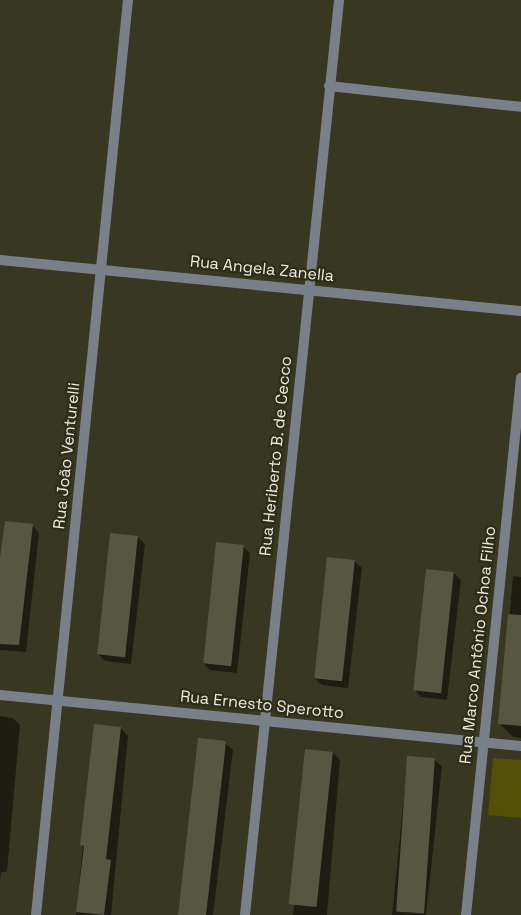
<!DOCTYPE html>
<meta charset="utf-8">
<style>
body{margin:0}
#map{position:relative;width:521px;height:915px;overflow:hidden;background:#383822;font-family:"Space Grotesk",sans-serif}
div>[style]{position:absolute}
.green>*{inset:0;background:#524f08}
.shadow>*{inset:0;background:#0007}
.building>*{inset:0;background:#575640;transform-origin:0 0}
.street>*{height:10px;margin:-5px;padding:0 5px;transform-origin:5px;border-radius:5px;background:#7a8089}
span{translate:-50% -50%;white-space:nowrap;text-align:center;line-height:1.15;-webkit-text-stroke:4.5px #2e2d18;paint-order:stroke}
.street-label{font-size:16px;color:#ececdf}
</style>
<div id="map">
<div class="green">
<div style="clip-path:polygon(493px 758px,521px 760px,521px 818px,488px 815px)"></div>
</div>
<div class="shadow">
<div style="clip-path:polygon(32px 525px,39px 533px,26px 652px,0 650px,0 573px)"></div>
<div style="clip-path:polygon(138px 537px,145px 544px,131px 664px,105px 661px,98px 654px)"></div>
<div style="clip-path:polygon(243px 546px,250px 553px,237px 673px,210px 670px,203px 663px)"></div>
<div style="clip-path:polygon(354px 561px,362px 568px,348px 688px,322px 685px,314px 678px)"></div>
<div style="clip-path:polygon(454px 573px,461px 580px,447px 700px,421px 697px,414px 689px)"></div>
<div style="clip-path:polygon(513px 576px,521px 577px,521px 738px,513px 737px,500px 724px)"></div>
<div style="clip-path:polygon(0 716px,13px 718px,20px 725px,7px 872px,1px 872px,0 883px)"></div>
<div style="clip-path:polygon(95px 726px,121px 728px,128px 736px,111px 915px,76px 915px)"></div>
<div style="clip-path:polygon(199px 740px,225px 743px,233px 750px,213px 915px,178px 915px)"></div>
<div style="clip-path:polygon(333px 753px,340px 760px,327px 915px,293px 915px,300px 851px)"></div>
<div style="clip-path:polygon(408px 757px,435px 760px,442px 767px,426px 915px,392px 915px)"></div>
</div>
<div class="building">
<div style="clip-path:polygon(5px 521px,33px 524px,19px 645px,0 644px,0 558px)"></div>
<div style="left:110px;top:533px;width:28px;height:122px;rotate:6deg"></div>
<div style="left:216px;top:542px;width:28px;height:122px;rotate:6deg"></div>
<div style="left:327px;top:557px;width:28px;height:122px;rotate:6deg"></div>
<div style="left:426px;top:569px;width:28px;height:122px;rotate:6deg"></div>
<div style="clip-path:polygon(508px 614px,521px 615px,521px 726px,498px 724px)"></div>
<div style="clip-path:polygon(94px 724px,121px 727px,106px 859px,111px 860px,104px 915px,76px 912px,84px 846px,80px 845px)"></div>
<div style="clip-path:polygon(198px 738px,226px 741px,224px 760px,206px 915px,178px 915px)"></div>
<div style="left:305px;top:749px;width:28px;height:156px;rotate:6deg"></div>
<div style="left:407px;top:756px;width:28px;height:156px;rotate:4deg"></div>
</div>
<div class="street">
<div style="left:329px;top:86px;width:193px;rotate:6.2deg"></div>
<div style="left:0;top:260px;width:523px;rotate:5.59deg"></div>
<div style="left:0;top:695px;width:523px;rotate:5.59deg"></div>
<div style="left:36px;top:915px;width:920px;rotate:-84.26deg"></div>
<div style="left:245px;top:915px;width:920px;rotate:-84.13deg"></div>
<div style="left:466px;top:915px;width:540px;rotate:-84.15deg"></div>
</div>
<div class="street-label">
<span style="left:262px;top:269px;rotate:6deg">Rua Angela Zanella</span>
<span style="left:67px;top:456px;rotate:-84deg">Rua João Venturelli</span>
<span style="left:276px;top:456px;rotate:-84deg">Rua Heriberto B. de Cecco</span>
<span style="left:478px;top:645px;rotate:-84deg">Rua Marco Antônio Ochoa Filho</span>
<span style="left:262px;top:705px;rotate:6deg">Rua Ernesto Sperotto</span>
</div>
</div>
